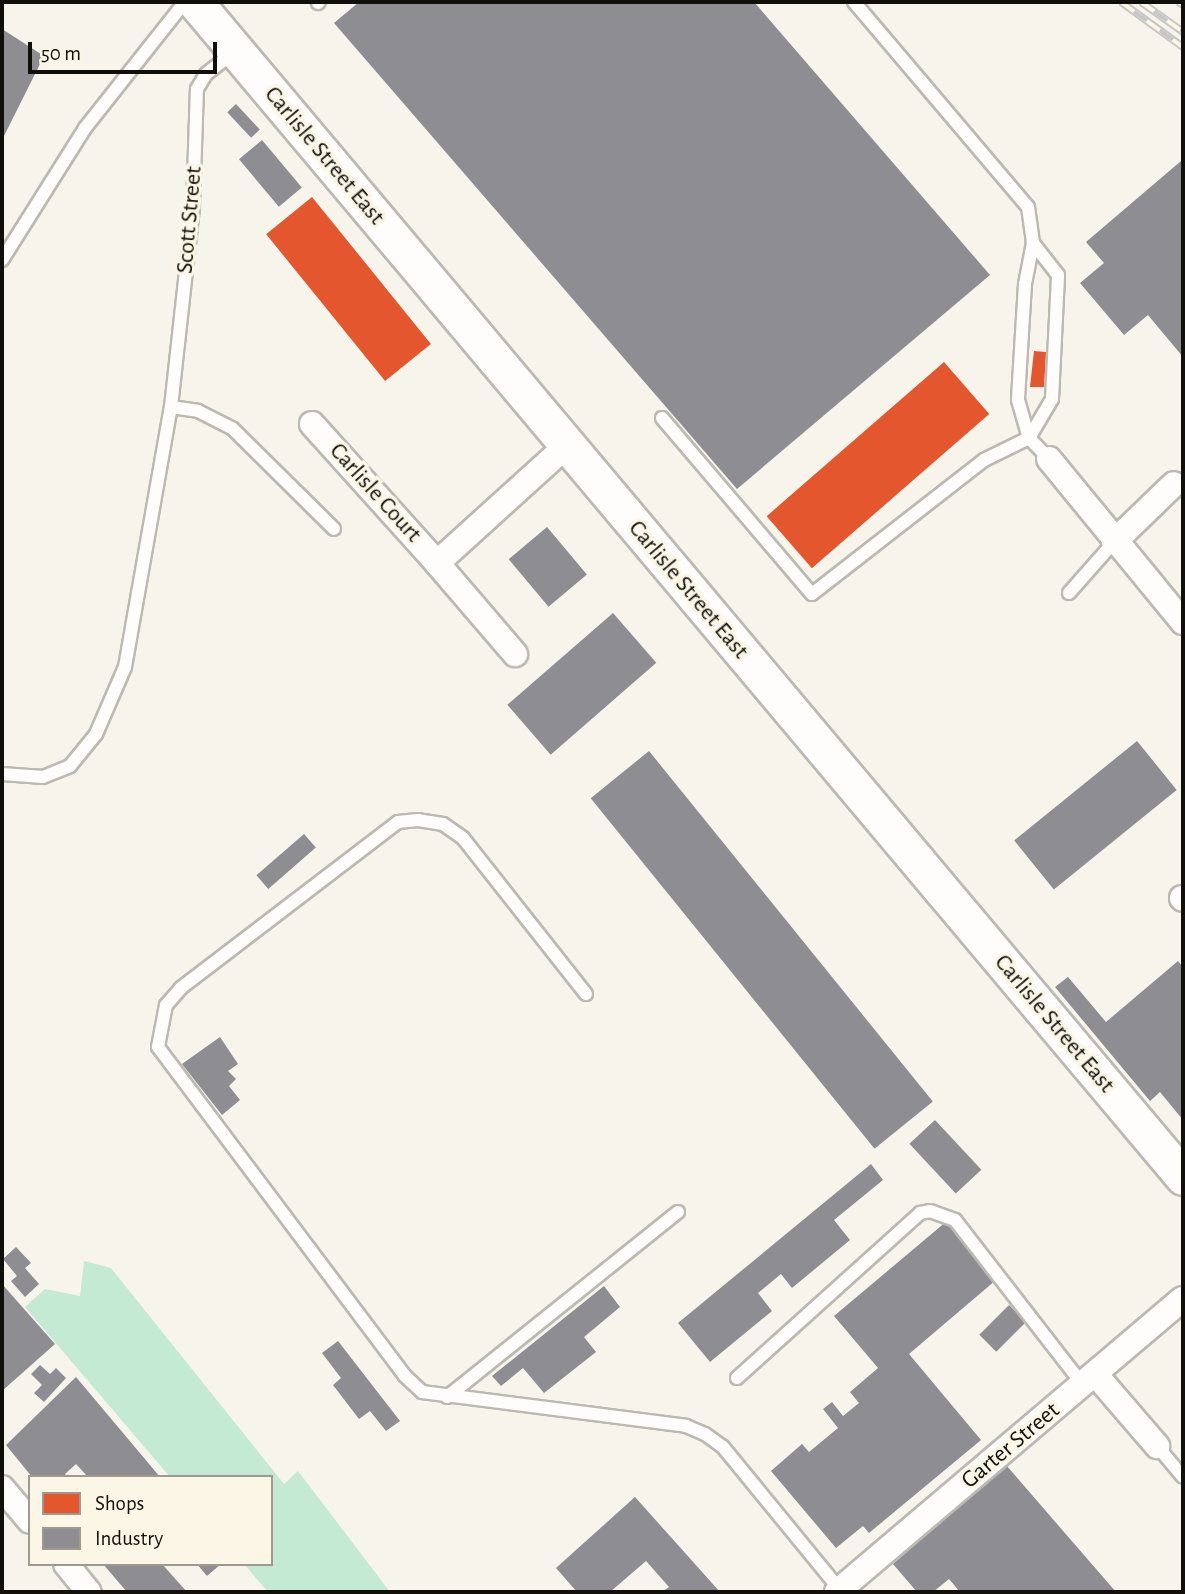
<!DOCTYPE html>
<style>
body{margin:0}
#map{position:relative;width:1185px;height:1594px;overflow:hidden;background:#f7f4ec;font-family:"Alegreya Sans",sans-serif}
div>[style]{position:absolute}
.green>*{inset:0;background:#c4ead3}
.shops>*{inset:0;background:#e4572e;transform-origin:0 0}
.industry>*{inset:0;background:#8d8d92;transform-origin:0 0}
.roads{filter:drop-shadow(2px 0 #bbb9b2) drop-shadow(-2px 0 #bbb9b2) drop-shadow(0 2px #bbb9b2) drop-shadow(0 -2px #bbb9b2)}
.lane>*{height:12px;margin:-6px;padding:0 6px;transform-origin:6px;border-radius:6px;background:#fefdfc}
.street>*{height:24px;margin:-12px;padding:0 12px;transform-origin:12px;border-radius:12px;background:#fefdfc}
.secondary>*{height:35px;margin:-17.5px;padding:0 17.5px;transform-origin:17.5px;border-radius:17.5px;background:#fefdfc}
.rail>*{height:8px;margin-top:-4px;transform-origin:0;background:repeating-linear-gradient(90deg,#fcf6e7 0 16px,#c7c7c5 0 32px);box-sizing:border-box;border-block:2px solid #c7c7c5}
span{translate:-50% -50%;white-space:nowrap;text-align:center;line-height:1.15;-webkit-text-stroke:7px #fcf6e7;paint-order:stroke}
.street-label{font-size:24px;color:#110f0a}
.frame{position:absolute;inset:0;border:4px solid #110f0a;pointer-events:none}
.legend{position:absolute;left:28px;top:1475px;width:245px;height:91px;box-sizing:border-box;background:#fcf6e7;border:2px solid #9e9a8f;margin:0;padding:9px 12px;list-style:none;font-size:21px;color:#110f0a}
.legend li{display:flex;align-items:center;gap:14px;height:35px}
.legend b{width:35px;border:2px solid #9e9a8f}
.scale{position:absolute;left:28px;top:42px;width:189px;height:32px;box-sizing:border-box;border:4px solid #110f0a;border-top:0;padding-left:9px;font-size:21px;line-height:24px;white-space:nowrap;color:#110f0a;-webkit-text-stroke:5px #fcf6e7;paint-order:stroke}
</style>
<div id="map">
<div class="green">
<div style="clip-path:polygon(84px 1261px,111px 1268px,284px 1484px,298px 1471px,390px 1592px,268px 1592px,244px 1564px,271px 1564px,271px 1477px,170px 1477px,25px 1307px,45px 1289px,80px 1296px)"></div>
</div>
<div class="shops">
<div style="left:312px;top:197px;width:189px;height:59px;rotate:51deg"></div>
<div style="clip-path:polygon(1034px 351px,1046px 352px,1044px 387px,1030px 387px)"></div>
<div style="left:944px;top:362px;width:69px;height:235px;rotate:49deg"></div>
</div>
<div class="industry">
<div style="clip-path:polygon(359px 2px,754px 2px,990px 275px,737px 489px,334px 23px)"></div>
<div style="clip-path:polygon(2px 29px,44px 56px,2px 140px)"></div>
<div style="left:236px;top:104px;width:35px;height:12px;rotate:47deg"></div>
<div style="left:262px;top:140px;width:62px;height:30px;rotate:50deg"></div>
<div style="clip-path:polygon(1181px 161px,1183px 165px,1183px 357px,1148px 315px,1124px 335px,1080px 283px,1104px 263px,1086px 242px)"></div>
<div style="left:547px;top:527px;width:62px;height:50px;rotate:50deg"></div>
<div style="left:613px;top:613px;width:66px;height:140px;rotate:49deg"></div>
<div style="left:1137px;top:741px;width:63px;height:158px;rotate:51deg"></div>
<div style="left:649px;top:751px;width:451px;height:75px;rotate:51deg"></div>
<div style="left:304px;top:834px;width:18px;height:63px;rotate:49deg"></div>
<div style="clip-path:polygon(1178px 961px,1183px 967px,1183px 1120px,1160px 1092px,1150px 1101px,1055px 987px,1068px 977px,1106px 1022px)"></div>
<div style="clip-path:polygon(220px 1037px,238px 1064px,228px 1071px,236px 1079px,229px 1086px,240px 1100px,222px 1115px,182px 1064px)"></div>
<div style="left:935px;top:1120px;width:68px;height:35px;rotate:47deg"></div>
<div style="clip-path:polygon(871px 1164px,883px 1180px,834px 1220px,850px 1240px,792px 1288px,781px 1274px,758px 1293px,772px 1311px,710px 1362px,678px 1323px)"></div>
<div style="clip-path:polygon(947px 1221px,996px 1280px,909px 1354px,981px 1440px,869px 1533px,863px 1526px,836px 1548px,771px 1471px,802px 1444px,809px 1452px,838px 1428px,823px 1409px,832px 1402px,843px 1416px,859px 1403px,850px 1392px,878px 1368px,834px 1316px)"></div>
<div style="clip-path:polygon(16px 1247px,31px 1263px,25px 1268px,39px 1284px,25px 1297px,11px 1281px,17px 1276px,3px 1259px)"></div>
<div style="clip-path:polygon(2px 1284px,55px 1344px,2px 1391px)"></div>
<div style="clip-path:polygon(604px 1286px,620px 1307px,584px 1337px,596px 1352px,544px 1393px,523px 1368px,501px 1386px,492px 1376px)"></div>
<div style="left:1009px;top:1305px;width:24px;height:42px;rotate:45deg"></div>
<div style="clip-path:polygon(338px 1341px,400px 1421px,386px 1431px,370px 1411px,359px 1419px,333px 1385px,341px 1378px,322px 1353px)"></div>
<div style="clip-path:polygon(40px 1365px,50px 1374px,56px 1368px,66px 1378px,44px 1402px,34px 1393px,42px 1385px,31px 1374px)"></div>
<div style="clip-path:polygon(76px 1377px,160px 1477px,88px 1477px,76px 1464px,65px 1474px,67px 1477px,32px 1477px,6px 1445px)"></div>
<div style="clip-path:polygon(1006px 1465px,1116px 1592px,960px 1592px,949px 1579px,933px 1592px,917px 1592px,893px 1564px)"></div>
<div style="clip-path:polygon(635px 1497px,720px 1592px,662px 1592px,669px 1587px,646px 1561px,610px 1592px,577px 1592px,556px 1568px)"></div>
<div style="clip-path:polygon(103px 1564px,162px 1564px,187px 1592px,127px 1592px)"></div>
<div style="clip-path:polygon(197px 1564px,221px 1564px,207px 1576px)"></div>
</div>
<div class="roads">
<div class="lane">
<div style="left:854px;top:2px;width:269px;rotate:49.7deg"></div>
<div style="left:1028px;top:207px;width:36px;rotate:82deg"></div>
<div style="left:1033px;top:243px;width:42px;rotate:101deg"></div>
<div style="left:1025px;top:284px;width:116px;rotate:93.5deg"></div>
<div style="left:1018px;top:400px;width:40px;rotate:74deg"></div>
<div style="left:1029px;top:438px;width:29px;rotate:46deg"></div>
<div style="left:318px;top:3px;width:1px;rotate:-45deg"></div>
<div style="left:2px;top:260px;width:156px;rotate:-57.8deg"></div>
<div style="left:85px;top:128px;width:161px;rotate:-51.6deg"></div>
<div style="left:171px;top:407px;width:27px;rotate:8deg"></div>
<div style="left:198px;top:411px;width:39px;rotate:27deg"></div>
<div style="left:233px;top:429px;width:142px;rotate:44.7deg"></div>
<div style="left:662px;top:418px;width:231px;rotate:49.6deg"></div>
<div style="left:812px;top:594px;width:218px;rotate:-37.9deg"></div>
<div style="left:984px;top:460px;width:50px;rotate:-26.1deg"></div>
<div style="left:1029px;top:438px;width:45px;rotate:-59.5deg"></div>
<div style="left:1052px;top:399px;width:124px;rotate:-87.2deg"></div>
<div style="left:1058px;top:275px;width:41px;rotate:-128deg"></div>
<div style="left:1069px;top:593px;width:68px;rotate:-48.6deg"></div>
<div style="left:2px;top:774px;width:41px;rotate:4.2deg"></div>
<div style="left:43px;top:777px;width:29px;rotate:-22deg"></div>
<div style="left:70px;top:766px;width:41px;rotate:-50.9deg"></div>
<div style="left:96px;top:734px;width:73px;rotate:-66.6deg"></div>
<div style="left:125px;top:667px;width:264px;rotate:-80deg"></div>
<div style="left:171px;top:407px;width:200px;rotate:-83.7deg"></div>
<div style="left:193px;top:208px;width:119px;rotate:-88.1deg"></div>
<div style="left:197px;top:89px;width:17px;rotate:-59deg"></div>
<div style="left:206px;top:74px;width:34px;rotate:-38deg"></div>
<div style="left:586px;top:994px;width:199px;rotate:-128.3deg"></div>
<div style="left:463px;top:838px;width:24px;rotate:-145deg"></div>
<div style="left:443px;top:824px;width:25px;rotate:-171deg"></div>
<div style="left:418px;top:820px;width:20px;rotate:174deg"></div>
<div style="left:398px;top:822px;width:273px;rotate:142.6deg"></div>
<div style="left:181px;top:988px;width:23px;rotate:131deg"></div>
<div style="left:166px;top:1005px;width:43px;rotate:100.8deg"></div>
<div style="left:158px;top:1047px;width:411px;rotate:53.1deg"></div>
<div style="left:405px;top:1376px;width:23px;rotate:43deg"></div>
<div style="left:422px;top:1392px;width:266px;rotate:7.3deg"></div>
<div style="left:686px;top:1426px;width:21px;rotate:23deg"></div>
<div style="left:705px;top:1434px;width:22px;rotate:36deg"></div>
<div style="left:723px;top:1447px;width:185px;rotate:50.7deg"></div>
<div style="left:737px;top:1378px;width:246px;rotate:-42deg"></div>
<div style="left:920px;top:1213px;width:10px;rotate:-11deg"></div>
<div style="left:930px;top:1211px;width:27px;rotate:20deg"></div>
<div style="left:955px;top:1220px;width:209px;rotate:52.2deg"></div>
<div style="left:447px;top:1397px;width:296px;rotate:-38.7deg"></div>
<div style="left:1157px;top:1446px;width:40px;rotate:50deg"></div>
</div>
<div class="street">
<div style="left:312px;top:424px;width:187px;rotate:48deg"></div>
<div style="left:437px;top:563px;width:176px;rotate:-42.2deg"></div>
<div style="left:1049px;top:459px;width:211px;rotate:50.6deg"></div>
<div style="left:1114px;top:542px;width:83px;rotate:-44deg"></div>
<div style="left:437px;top:563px;width:120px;rotate:49.4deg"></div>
<div style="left:1182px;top:898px;width:1px;rotate:45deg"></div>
<div style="left:1096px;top:1375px;width:94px;rotate:49.3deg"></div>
<div style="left:2px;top:1488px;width:43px;rotate:49.7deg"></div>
<div style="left:66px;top:1564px;width:36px;rotate:51deg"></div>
<div style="left:837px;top:1592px;width:453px;rotate:-40.3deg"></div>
</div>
<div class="secondary">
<div style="left:195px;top:2px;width:1535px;rotate:49.94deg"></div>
</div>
</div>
<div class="rail">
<div style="left:1121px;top:2px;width:77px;rotate:36deg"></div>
<div style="left:1141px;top:2px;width:52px;rotate:35.5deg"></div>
<div style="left:1178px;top:2px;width:6px;rotate:31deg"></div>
</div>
<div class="street-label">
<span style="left:324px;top:156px;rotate:50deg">Carlisle Street East</span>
<span style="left:190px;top:220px;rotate:-85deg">Scott Street</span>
<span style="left:375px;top:493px;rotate:48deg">Carlisle Court</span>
<span style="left:688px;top:590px;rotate:50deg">Carlisle Street East</span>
<span style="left:1054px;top:1024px;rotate:50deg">Carlisle Street East</span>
<span style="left:1011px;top:1446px;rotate:-40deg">Garter Street</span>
</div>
<div class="frame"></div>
<ul class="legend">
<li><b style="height:19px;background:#e4572e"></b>Shops</li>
<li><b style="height:19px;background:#8d8d92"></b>Industry</li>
</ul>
<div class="scale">50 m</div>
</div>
